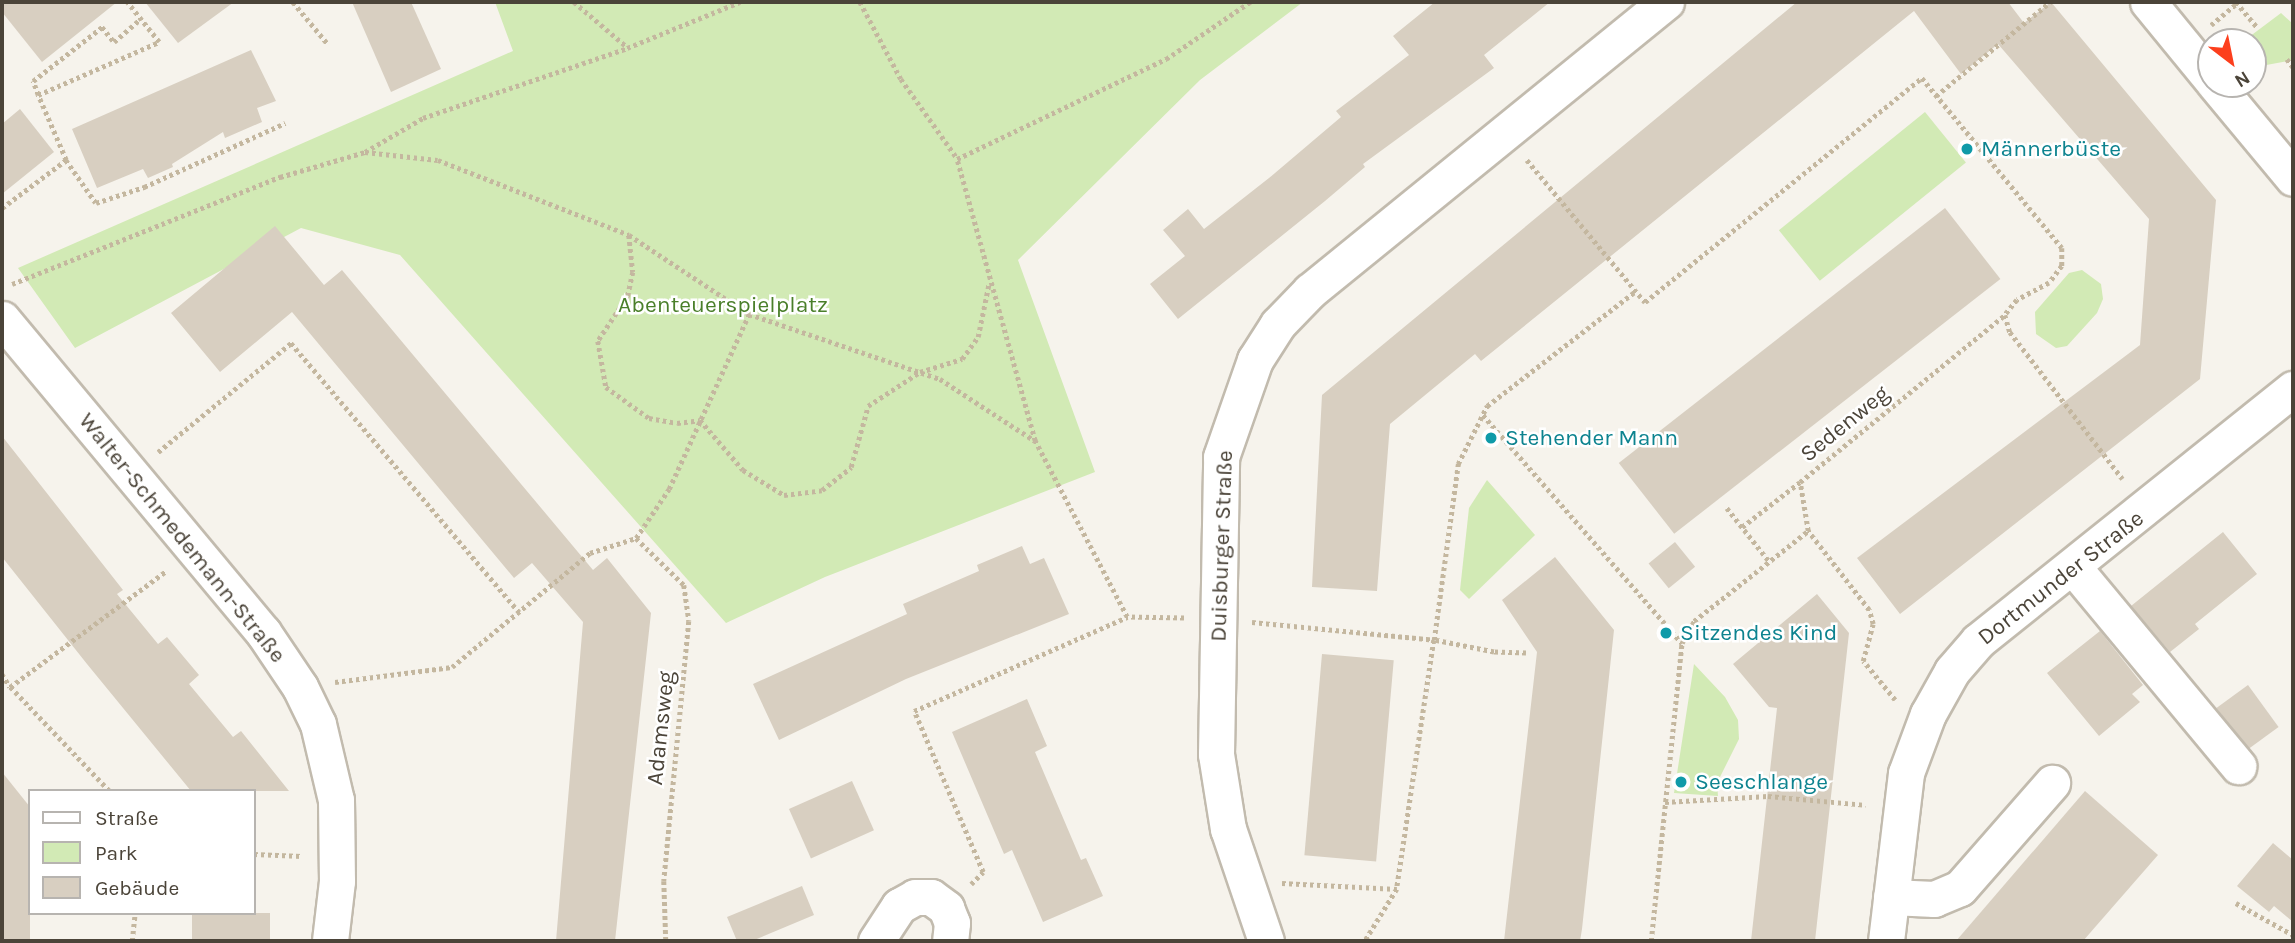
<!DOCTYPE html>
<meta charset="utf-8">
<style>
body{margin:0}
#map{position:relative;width:2295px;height:943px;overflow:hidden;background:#f6f3ec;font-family:Karla,sans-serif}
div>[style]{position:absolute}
.green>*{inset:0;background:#d2eab5;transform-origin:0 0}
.building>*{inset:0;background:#d8cfc1;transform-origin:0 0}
.path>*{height:4.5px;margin-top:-2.25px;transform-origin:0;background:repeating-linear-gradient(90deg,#c4b79f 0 3.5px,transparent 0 7px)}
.roads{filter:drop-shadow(2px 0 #c2bbae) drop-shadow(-2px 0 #c2bbae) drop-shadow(0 2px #c2bbae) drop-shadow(0 -2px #c2bbae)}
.minor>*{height:35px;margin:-17.5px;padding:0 17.5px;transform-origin:17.5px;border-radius:17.5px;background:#fff}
.dots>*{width:19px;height:19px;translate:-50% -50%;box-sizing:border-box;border:4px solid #fff;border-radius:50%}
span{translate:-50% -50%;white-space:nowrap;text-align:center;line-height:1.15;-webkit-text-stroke:5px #fff;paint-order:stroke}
.culture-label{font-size:23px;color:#0d838f}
.left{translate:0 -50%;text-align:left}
.park-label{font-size:23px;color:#4a7f2a}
.street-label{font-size:23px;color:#4b4439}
.frame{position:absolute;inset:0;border:4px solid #4b4439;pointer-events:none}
.legend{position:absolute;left:28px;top:789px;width:228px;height:126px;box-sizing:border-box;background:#fff;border:2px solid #b7b4b0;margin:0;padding:9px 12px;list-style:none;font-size:21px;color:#4b4439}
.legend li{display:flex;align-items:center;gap:14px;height:35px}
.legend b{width:35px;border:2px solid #b7b4b0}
.north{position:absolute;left:2197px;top:28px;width:70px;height:70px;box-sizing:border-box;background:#fff;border:2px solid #b7b4b0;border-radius:50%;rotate:148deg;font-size:19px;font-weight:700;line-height:28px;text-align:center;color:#4b4439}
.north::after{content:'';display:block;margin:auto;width:24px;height:32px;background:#fc3f1d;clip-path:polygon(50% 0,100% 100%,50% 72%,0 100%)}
</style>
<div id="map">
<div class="green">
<div style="clip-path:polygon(495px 2px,1303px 2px,1200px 80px,1018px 260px,1095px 472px,825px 577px,726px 623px,400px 255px,301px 228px,75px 348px,18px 268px,513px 51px)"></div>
<div style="clip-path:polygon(2281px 13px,2293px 24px,2293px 60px,2261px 66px,2253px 60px,2253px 42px,2245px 40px)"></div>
<div style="left:1925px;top:112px;width:65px;height:188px;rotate:51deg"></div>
<div style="clip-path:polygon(2082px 270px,2101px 284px,2103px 299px,2097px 313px,2067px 346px,2056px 348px,2036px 334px,2035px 312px,2069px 273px)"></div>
<div style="clip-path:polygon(1487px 480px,1535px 535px,1469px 599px,1460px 590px,1469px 508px)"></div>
<div style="clip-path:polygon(1694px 664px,1725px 697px,1738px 720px,1739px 739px,1717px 783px,1718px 796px,1674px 793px)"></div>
</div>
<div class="building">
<div style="clip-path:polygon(2px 2px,117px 2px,42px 62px,2px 12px)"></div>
<div style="clip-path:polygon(145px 2px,234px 2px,178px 43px)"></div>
<div style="clip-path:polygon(352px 2px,411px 2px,441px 69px,391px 92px)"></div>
<div style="clip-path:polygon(1435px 2px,1550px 2px,1484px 55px,1494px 68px,1363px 164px,1365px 167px,1325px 201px,1178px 319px,1150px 284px,1185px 256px,1163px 230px,1188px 209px,1204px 229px,1269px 178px,1341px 117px,1336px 111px,1409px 55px,1393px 36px)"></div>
<div style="clip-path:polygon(1797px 2px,2008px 2px,2024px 23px,2051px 2px,2216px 200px,2200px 379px,1900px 614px,1857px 558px,2140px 345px,2149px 219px,1998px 44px,1961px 74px,1914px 11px,1481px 361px,1475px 354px,1390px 424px,1377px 591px,1312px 587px,1322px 395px)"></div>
<div style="clip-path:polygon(251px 50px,276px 101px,257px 108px,262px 122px,225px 138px,223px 132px,172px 164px,173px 167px,148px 178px,143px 169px,97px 188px,72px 129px)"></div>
<div style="clip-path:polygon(20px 109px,54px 152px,2px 194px,2px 124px)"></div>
<div style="left:1945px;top:208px;width:90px;height:414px;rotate:52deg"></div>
<div style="clip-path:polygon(275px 226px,324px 285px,342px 270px,593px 570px,607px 558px,651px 613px,615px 941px,556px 941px,583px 622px,532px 563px,514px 578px,292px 312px,220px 372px,171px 313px)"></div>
<div style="clip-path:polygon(2px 436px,123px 590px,117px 594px,158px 644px,167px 637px,199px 675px,189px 684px,233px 737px,241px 731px,289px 791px,191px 791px,87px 664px,2px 557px)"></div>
<div style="clip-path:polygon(2223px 532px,2257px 574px,2195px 624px,2199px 629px,2170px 652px,2131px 606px)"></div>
<div style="left:1675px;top:542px;width:32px;height:34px;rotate:51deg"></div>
<div style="clip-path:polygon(1022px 546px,1030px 564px,1044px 558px,1069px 614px,906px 679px,779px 740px,753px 684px,907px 614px,903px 604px,979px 571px,977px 565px)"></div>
<div style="clip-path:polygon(1555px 557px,1614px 630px,1582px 929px,1580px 941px,1504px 941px,1537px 652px,1502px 600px)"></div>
<div style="clip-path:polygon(1817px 594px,1849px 633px,1815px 941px,1751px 941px,1777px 708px,1769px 707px,1733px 664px)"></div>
<div style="clip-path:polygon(2100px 631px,2143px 685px,2132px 694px,2140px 702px,2099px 736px,2047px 673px)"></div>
<div style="left:1322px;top:654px;width:72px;height:202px;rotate:5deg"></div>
<div style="left:2248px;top:685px;width:52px;height:39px;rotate:54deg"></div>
<div style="clip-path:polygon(1027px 699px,1047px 746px,1035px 752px,1081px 860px,1086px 858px,1103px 896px,1043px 922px,1012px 850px,1004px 854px,952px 732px)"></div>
<div style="clip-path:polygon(2px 772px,30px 807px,30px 941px,2px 941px)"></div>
<div style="left:852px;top:781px;width:54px;height:69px;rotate:66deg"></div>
<div style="clip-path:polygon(2085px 791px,2158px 855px,2083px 941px,1956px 941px)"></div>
<div style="clip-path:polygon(2273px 843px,2293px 860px,2293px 922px,2274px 906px,2269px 912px,2237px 886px)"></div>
<div style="clip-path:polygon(802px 886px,814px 915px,752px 941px,737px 941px,727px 917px)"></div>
<div style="left:192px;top:913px;width:78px;height:28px"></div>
</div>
<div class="path">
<div style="left:293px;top:2px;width:53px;rotate:50.3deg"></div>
<div style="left:574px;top:2px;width:70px;rotate:40.3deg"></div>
<div style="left:860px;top:2px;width:87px;rotate:62deg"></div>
<div style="left:901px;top:79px;width:97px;rotate:54.7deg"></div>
<div style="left:2236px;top:2px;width:34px;rotate:50deg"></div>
<div style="left:2211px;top:25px;width:34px;rotate:-40deg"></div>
<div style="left:2287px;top:59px;width:10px;rotate:53deg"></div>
<div style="left:38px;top:95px;width:15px;rotate:-110deg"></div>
<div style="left:33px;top:81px;width:88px;rotate:-38deg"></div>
<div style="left:102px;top:27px;width:19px;rotate:51deg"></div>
<div style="left:114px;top:42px;width:35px;rotate:-41deg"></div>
<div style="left:1936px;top:96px;width:148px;rotate:-39.5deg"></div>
<div style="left:365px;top:152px;width:67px;rotate:-30.4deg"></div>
<div style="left:423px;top:118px;width:216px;rotate:-18.9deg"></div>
<div style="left:627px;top:48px;width:122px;rotate:-22.2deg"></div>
<div style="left:66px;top:160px;width:71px;rotate:-113.3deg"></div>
<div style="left:38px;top:95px;width:132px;rotate:-23.7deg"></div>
<div style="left:159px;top:42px;width:51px;rotate:-128.7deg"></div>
<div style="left:1527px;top:160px;width:185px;rotate:50.3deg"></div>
<div style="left:1645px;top:302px;width:356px;rotate:-39deg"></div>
<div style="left:1922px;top:78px;width:220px;rotate:50.5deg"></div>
<div style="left:2062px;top:248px;width:18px;rotate:90deg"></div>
<div style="left:2062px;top:266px;width:21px;rotate:127deg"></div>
<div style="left:2049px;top:283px;width:36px;rotate:152deg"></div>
<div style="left:2017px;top:300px;width:19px;rotate:129deg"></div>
<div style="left:2005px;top:315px;width:18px;rotate:74deg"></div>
<div style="left:2010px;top:332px;width:185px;rotate:52.5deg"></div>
<div style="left:2px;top:208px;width:80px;rotate:-36.9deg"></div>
<div style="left:66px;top:160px;width:52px;rotate:55.1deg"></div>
<div style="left:96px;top:203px;width:51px;rotate:-18.4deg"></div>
<div style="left:144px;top:187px;width:155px;rotate:-24.4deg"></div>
<div style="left:629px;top:235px;width:37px;rotate:84deg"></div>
<div style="left:633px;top:272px;width:25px;rotate:102deg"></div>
<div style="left:628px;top:296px;width:54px;rotate:123.7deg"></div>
<div style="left:598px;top:341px;width:47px;rotate:80.1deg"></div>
<div style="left:606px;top:387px;width:53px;rotate:35.8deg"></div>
<div style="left:649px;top:418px;width:28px;rotate:10deg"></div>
<div style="left:677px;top:423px;width:23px;rotate:-7deg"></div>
<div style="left:700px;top:420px;width:66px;rotate:49.3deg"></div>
<div style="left:743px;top:470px;width:48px;rotate:31.4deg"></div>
<div style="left:784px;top:495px;width:38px;rotate:-7deg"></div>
<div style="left:822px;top:490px;width:37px;rotate:-38deg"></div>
<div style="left:851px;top:467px;width:63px;rotate:-74.4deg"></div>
<div style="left:868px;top:406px;width:62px;rotate:-33.2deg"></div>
<div style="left:920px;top:372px;width:44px;rotate:-17.2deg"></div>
<div style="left:962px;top:359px;width:27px;rotate:-54deg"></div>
<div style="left:978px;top:337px;width:55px;rotate:-78.5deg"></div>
<div style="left:12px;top:284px;width:289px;rotate:-21.8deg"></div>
<div style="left:280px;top:177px;width:89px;rotate:-16.4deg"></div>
<div style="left:365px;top:152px;width:73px;rotate:6.3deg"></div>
<div style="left:438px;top:160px;width:205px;rotate:21.4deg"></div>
<div style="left:629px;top:235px;width:144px;rotate:33.4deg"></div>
<div style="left:749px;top:314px;width:202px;rotate:18.8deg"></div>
<div style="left:940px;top:379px;width:113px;rotate:33.1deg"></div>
<div style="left:1483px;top:415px;width:303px;rotate:48.9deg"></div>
<div style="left:158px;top:452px;width:172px;rotate:-39.3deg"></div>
<div style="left:291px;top:343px;width:353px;rotate:49.7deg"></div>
<div style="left:1727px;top:508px;width:68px;rotate:51.6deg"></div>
<div style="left:1742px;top:527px;width:73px;rotate:-37.8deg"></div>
<div style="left:636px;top:538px;width:67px;rotate:44.4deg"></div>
<div style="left:684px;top:585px;width:36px;rotate:82deg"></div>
<div style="left:689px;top:621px;width:261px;rotate:95.5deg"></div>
<div style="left:664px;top:881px;width:60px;rotate:88.1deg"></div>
<div style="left:1184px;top:618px;width:57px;rotate:-179deg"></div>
<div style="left:1127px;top:617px;width:199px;rotate:-117.6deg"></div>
<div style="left:1035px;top:441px;width:293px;rotate:-105.5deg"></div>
<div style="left:957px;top:159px;width:232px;rotate:-25.6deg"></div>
<div style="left:1166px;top:59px;width:102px;rotate:-34.2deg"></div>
<div style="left:1252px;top:622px;width:183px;rotate:5.6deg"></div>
<div style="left:1434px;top:640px;width:252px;rotate:98.5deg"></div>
<div style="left:1397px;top:889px;width:61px;rotate:121.6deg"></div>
<div style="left:1526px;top:653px;width:32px;rotate:-178deg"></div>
<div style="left:1494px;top:652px;width:61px;rotate:-168.7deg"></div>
<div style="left:1434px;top:640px;width:178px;rotate:-82.2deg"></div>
<div style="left:1458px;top:464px;width:65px;rotate:-63.4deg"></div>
<div style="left:1487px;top:406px;width:188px;rotate:-37.7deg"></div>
<div style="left:2px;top:674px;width:15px;rotate:58deg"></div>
<div style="left:335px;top:682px;width:118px;rotate:-7.3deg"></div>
<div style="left:452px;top:667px;width:179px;rotate:-39.6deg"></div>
<div style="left:590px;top:553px;width:48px;rotate:-18.1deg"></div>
<div style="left:636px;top:538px;width:59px;rotate:-56deg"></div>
<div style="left:669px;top:489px;width:192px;rotate:-65.4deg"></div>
<div style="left:1895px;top:700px;width:50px;rotate:-129.4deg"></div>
<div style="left:1863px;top:661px;width:38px;rotate:-75deg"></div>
<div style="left:1873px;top:624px;width:15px;rotate:-106deg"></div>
<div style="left:1869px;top:610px;width:100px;rotate:-127.7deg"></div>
<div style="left:1808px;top:531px;width:50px;rotate:-99.3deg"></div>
<div style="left:1800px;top:482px;width:264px;rotate:-39.2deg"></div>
<div style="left:109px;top:791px;width:144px;rotate:-133.6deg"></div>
<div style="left:10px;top:687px;width:194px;rotate:-36.6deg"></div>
<div style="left:1665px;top:802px;width:103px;rotate:-3.3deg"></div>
<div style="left:1768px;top:796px;width:98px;rotate:5.2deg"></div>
<div style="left:254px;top:854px;width:48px;rotate:2.4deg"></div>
<div style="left:1282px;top:883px;width:115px;rotate:3deg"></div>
<div style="left:971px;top:884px;width:17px;rotate:-45deg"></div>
<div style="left:983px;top:872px;width:175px;rotate:-113.2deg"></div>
<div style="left:914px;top:711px;width:233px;rotate:-23.8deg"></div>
<div style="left:2236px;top:903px;width:65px;rotate:29.3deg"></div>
<div style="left:132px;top:941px;width:28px;rotate:-84deg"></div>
<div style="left:1651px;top:941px;width:300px;rotate:-84.1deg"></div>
<div style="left:1682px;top:643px;width:25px;rotate:-61deg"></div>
<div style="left:1694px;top:621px;width:145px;rotate:-38.3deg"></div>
</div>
<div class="roads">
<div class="minor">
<div style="left:2148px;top:2px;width:99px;rotate:50.7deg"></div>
<div style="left:2215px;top:84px;width:122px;rotate:50.3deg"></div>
<div style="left:2px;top:319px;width:408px;rotate:50.2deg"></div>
<div style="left:263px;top:632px;width:66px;rotate:56.1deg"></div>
<div style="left:300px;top:687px;width:41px;rotate:64.1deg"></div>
<div style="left:318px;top:724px;width:78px;rotate:76.7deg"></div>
<div style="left:336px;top:800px;width:81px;rotate:89.3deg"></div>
<div style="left:337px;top:881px;width:60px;rotate:96.7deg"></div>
<div style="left:2073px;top:567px;width:259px;rotate:50.3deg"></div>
<div style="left:1891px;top:897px;width:43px;rotate:2.7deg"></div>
<div style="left:1934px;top:899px;width:28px;rotate:-23deg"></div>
<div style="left:1960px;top:888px;width:140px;rotate:-48.8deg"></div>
<div style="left:876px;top:941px;width:42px;rotate:-56.7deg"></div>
<div style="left:899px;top:906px;width:18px;rotate:-29deg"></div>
<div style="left:915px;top:897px;width:16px"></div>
<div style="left:931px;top:897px;width:19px;rotate:36deg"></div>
<div style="left:946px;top:908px;width:16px;rotate:68deg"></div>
<div style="left:952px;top:923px;width:18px;rotate:96deg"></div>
<div style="left:1266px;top:941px;width:118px;rotate:-108.7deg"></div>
<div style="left:1228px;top:829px;width:76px;rotate:-99.1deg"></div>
<div style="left:1216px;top:754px;width:297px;rotate:-89deg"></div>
<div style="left:1221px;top:457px;width:103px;rotate:-70.7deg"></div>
<div style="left:1255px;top:360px;width:43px;rotate:-57.4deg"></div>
<div style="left:1278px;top:324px;width:46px;rotate:-45.9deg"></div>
<div style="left:1310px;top:291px;width:459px;rotate:-39.1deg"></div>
<div style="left:1886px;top:941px;width:169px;rotate:-83.2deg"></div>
<div style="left:1906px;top:773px;width:63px;rotate:-69.6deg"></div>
<div style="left:1928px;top:714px;width:49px;rotate:-60.8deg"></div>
<div style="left:1952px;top:671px;width:40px;rotate:-49deg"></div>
<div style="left:1978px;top:641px;width:403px;rotate:-38.7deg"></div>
</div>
</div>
<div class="dots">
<div style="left:1967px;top:149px;background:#0f9aa8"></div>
<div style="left:1491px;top:438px;background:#0f9aa8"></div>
<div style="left:1666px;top:633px;background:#0f9aa8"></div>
<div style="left:1681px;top:782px;background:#0f9aa8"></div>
</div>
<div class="culture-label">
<span class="left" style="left:1981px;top:149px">Männerbüste</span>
<span class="left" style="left:1505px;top:438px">Stehender Mann</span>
<span class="left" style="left:1680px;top:633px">Sitzendes Kind</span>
<span class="left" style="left:1695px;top:782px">Seeschlange</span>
</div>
<div class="park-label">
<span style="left:723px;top:305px">Abenteuerspielplatz</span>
</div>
<div class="street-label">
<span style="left:1845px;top:424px;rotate:-39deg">Sedenweg</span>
<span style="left:182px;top:538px;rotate:51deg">Walter-Schmedemann-Straße</span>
<span style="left:1222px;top:546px;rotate:-88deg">Duisburger Straße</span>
<span style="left:2061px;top:578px;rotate:-38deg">Dortmunder Straße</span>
<span style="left:661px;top:728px;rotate:-84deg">Adamsweg</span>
</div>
<div class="frame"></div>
<ul class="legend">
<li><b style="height:9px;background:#fff"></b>Straße</li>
<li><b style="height:19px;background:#d2eab5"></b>Park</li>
<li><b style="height:19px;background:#d8cfc1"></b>Gebäude</li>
</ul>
<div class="north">N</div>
</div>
